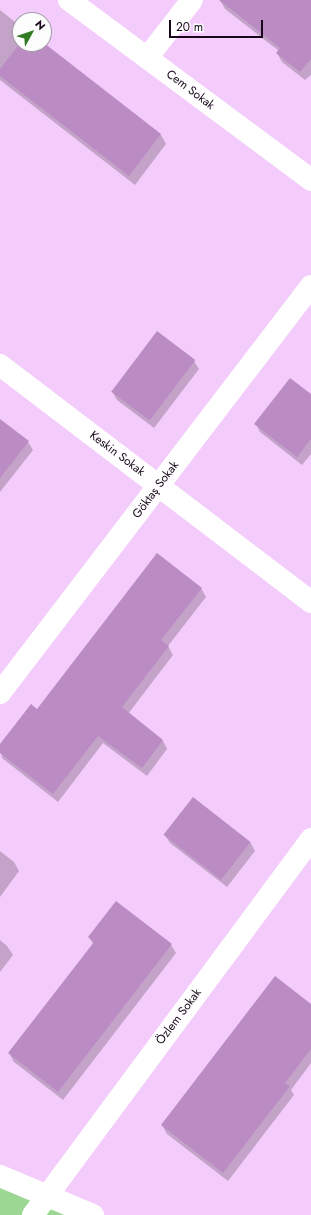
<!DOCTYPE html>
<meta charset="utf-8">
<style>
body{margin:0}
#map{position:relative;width:311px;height:1215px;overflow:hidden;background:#f4ccfb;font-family:Jost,sans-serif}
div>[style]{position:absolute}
.green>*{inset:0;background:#9dd794}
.shadow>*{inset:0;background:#0003}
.building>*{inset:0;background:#bb8cc4;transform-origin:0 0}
.minor>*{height:22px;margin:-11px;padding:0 11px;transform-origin:11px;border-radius:11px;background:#fff}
span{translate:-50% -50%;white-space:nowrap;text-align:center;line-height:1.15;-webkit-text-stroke:3px #fdfdfd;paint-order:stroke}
.street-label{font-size:12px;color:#18071b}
.north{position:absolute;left:12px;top:12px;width:40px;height:40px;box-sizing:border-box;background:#fdfdfd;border:1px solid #a19ba3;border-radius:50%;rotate:50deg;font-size:11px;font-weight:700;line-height:16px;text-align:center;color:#18071b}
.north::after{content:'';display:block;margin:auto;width:14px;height:18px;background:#2f7c23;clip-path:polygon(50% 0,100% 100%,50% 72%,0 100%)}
.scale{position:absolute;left:169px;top:20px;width:94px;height:18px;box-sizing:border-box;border:2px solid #18071b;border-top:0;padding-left:5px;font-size:12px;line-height:14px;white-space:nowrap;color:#18071b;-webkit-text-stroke:3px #fdfdfd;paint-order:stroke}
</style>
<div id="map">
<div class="green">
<div style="clip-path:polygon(0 1176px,93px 1215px,0 1215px)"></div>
</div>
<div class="shadow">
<div style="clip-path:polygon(220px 0,311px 0,311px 75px,305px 80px,282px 62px,277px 53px,279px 51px,225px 9px)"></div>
<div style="clip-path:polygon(0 10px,20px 26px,20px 44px,43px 44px,161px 135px,166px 144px,135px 185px,0 80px)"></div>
<div style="clip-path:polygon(194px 361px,199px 369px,154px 428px,117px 400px,112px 391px)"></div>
<div style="clip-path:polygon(311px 395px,311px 454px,302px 465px,260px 432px,256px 424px)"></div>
<div style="clip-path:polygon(0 420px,28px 442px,33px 450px,0 492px)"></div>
<div style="clip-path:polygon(201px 588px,206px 597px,168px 646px,173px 655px,128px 714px,163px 741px,167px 749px,147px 776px,103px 743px,58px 802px,2px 758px,0 746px,37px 710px)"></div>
<div style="clip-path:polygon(165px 835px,250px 842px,255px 851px,227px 887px,170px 843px)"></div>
<div style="clip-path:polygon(0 851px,14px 862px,19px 871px,0 897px)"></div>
<div style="clip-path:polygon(89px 937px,171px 945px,176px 953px,63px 1100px,14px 1062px,9px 1053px,93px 944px)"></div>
<div style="clip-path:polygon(0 940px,7px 946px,13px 955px,0 972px)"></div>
<div style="clip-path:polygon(311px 1005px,311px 1063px,291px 1090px,294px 1095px,228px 1181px,167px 1134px,162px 1125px)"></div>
</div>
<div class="building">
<div style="clip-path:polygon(219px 0,311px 0,311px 59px,300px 72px,276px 53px,280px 48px)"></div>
<div style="clip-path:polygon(20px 43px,44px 43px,161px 134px,129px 176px,0 76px,0 69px)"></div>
<div style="left:157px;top:331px;width:48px;height:76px;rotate:37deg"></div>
<div style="clip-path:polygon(290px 378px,311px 394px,311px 439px,297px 457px,254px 424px)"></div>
<div style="clip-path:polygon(0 419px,29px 441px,0 478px)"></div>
<div style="clip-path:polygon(157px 553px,202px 588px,161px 640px,169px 646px,122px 707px,163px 740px,142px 768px,98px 736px,53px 794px,0 753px,0 744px,31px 704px,37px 709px)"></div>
<div style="left:193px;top:797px;width:73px;height:48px;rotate:38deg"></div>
<div style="clip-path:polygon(116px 901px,172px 944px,58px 1092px,8px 1053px,94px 942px,88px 937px)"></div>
<div style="clip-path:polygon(275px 976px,311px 1004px,311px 1049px,285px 1083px,290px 1086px,223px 1173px,161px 1125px)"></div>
</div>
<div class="minor">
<div style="left:69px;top:0;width:302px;rotate:36.6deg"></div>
<div style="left:147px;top:58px;width:73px;rotate:-52.2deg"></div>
<div style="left:0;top:365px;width:391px;rotate:37.3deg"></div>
<div style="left:0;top:693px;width:512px;rotate:-52.62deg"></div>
<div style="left:0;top:1176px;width:101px;rotate:22.8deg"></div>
<div style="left:33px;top:1215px;width:468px;rotate:-53.5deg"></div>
</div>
<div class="street-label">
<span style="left:190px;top:90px;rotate:37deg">Cem Sokak</span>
<span style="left:117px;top:454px;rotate:37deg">Keskin Sokak</span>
<span style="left:156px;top:490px;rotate:-53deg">Göktaş Sokak</span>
<span style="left:179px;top:1017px;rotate:-53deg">Özlem Sokak</span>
</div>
<div class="north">N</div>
<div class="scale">20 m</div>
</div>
